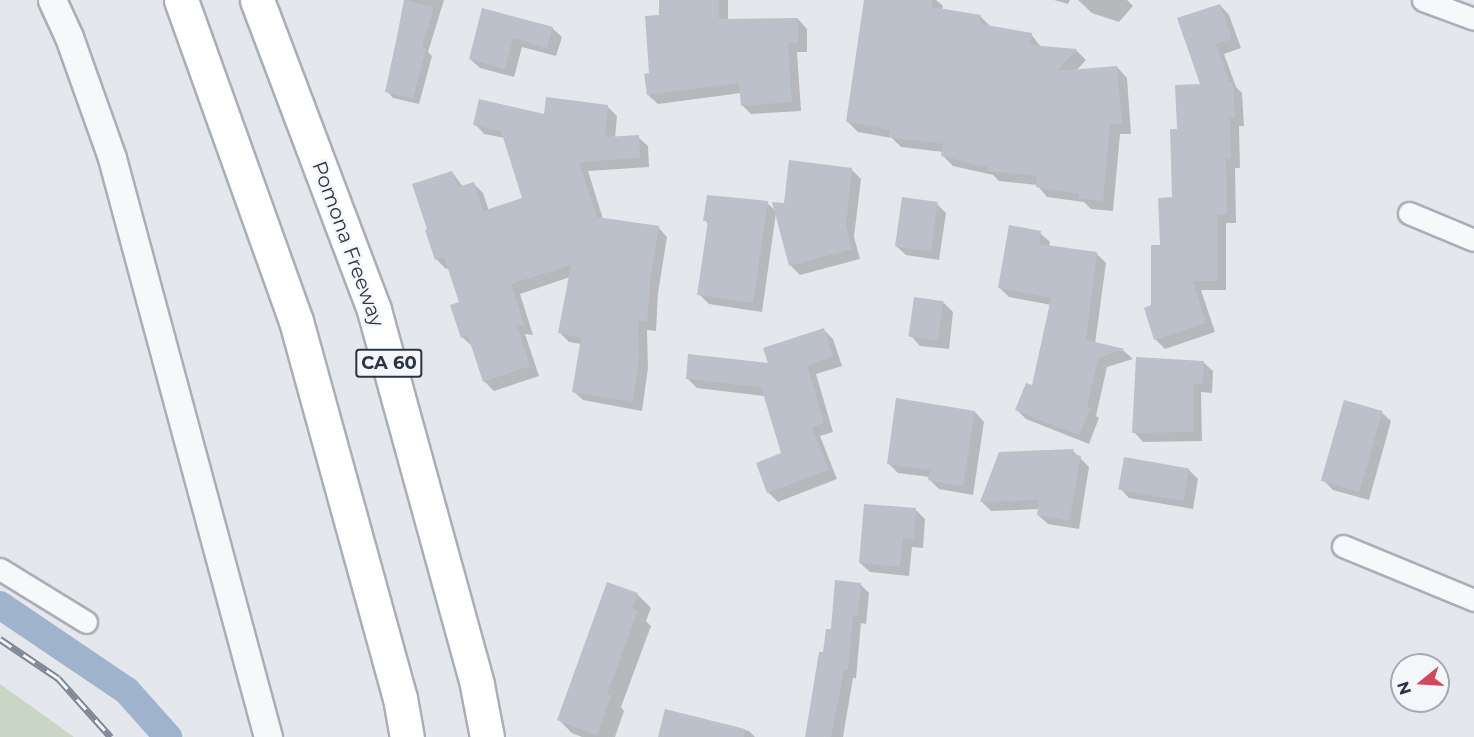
<!DOCTYPE html>
<style>
body{margin:0}
#map{position:relative;width:1474px;height:737px;overflow:hidden;background:#e4e7ec;font-family:Montserrat,sans-serif}
div>[style]{position:absolute}
.green>*{inset:0;background:#c9d6c5}
.shadow>*{inset:0;background:#0003}
.canal>*{height:28px;margin:-14px;padding:0 14px;transform-origin:14px;border-radius:14px;background:#9fb4cc}
.building>*{inset:0;background:#bbc0ca;transform-origin:0 0}
.roads{filter:drop-shadow(2px 0 #a9aeb7) drop-shadow(-2px 0 #a9aeb7) drop-shadow(0 2px #a9aeb7) drop-shadow(0 -2px #a9aeb7)}
.minor>*{height:21px;margin:-10.5px;padding:0 10.5px;transform-origin:10.5px;border-radius:10.5px;background:#f7f8fa}
.tertiary>*{height:27px;margin:-13.5px;padding:0 13.5px;transform-origin:13.5px;border-radius:13.5px;background:#f7f8fa}
.motorway>*{height:33px;margin:-16.5px;padding:0 16.5px;transform-origin:16.5px;border-radius:16.5px;background:#fff}
.rail>*{height:7px;margin-top:-3.5px;transform-origin:0;background:repeating-linear-gradient(90deg,#f4f6f9 0 14px,#7d8696 0 28px);box-sizing:border-box;border-block:2px solid #7d8696}
span{translate:-50% -50%;white-space:nowrap;text-align:center;line-height:1.15;-webkit-text-stroke:5px #f4f6f9;paint-order:stroke}
.shield-label span{padding:2px 4px;background:#f4f6f9;border:2px solid;border-radius:4px;-webkit-text-stroke-width:0}
.shield-label{font-size:18px;color:#2b3445;font-weight:700}
.street-label{font-size:20px;color:#2b3445}
.north{position:absolute;left:1390px;top:653px;width:60px;height:60px;box-sizing:border-box;background:#f4f6f9;border:2px solid #a4a8b1;border-radius:50%;rotate:252deg;font-size:16px;font-weight:700;line-height:24px;text-align:center;color:#2b3445}
.north::after{content:'';display:block;margin:auto;width:21px;height:27px;background:#d1495b;clip-path:polygon(50% 0,100% 100%,50% 72%,0 100%)}
</style>
<div id="map">
<div class="green">
<div style="clip-path:polygon(0 684px,74px 737px,0 737px)"></div>
</div>
<div class="shadow">
<div style="clip-path:polygon(404px 0,444px 0,428px 52px,432px 56px,419px 104px,393px 98px,387px 91px)"></div>
<div style="clip-path:polygon(660px 0,728px 0,728px 20px,798px 19px,807px 29px,807px 52px,797px 52px,801px 111px,751px 114px,742px 105px,741px 93px,658px 104px,648px 95px,661px 17px)"></div>
<div style="clip-path:polygon(865px 0,936px 0,943px 6px,942px 10px,980px 16px,991px 27px,1031px 34px,1041px 47px,1076px 50px,1086px 60px,1076px 71px,1117px 67px,1127px 78px,1131px 134px,1120px 134px,1113px 211px,1091px 209px,1084px 202px,1047px 197px,1037px 185px,999px 181px,993px 175px,953px 166px,942px 155px,943px 152px,901px 147px,892px 138px,858px 132px,848px 122px)"></div>
<div style="clip-path:polygon(1054px 0,1070px 0,1068px 4px)"></div>
<div style="clip-path:polygon(1078px 0,1127px 0,1133px 6px,1119px 22px,1092px 13px)"></div>
<div style="clip-path:polygon(1220px 5px,1229px 15px,1241px 48px,1224px 54px,1236px 87px,1242px 93px,1244px 126px,1239px 126px,1240px 168px,1235px 168px,1236px 223px,1226px 223px,1226px 290px,1201px 290px,1215px 332px,1165px 349px,1155px 339px,1153px 307px,1162px 247px,1173px 199px,1178px 130px,1202px 85px)"></div>
<div style="clip-path:polygon(483px 9px,552px 28px,562px 37px,556px 56px,522px 47px,514px 77px,480px 68px,470px 59px)"></div>
<div style="clip-path:polygon(608px 107px,617px 116px,615px 138px,638px 137px,648px 146px,649px 167px,588px 171px,603px 219px,658px 227px,667px 237px,658px 293px,656px 331px,647px 330px,648px 368px,642px 411px,583px 400px,573px 391px,581px 344px,569px 342px,560px 333px,570px 277px,520px 294px,533px 335px,525px 334px,539px 376px,494px 391px,484px 381px,472px 346px,462px 337px,461px 303px,449px 268px,446px 269px,436px 259px,452px 172px,463px 187px,473px 183px,483px 193px,489px 211px,524px 199px,505px 138px,484px 134px,475px 124px)"></div>
<div style="clip-path:polygon(852px 170px,861px 179px,854px 237px,860px 259px,800px 275px,791px 266px,776px 213px,762px 312px,709px 304px,699px 294px,709px 225px,705px 220px,767px 203px,776px 211px)"></div>
<div style="clip-path:polygon(937px 204px,946px 213px,939px 260px,906px 255px,896px 246px)"></div>
<div style="clip-path:polygon(1040px 233px,1050px 242px,1049px 247px,1097px 254px,1106px 263px,1095px 344px,1124px 351px,1133px 359px,1107px 367px,1096px 416px,1099px 418px,1089px 444px,1026px 419px,1017px 410px,1033px 387px,1051px 305px,1009px 297px,999px 287px)"></div>
<div style="clip-path:polygon(944px 303px,953px 312px,949px 349px,920px 346px,911px 336px)"></div>
<div style="clip-path:polygon(824px 330px,833px 339px,842px 366px,816px 374px,833px 432px,820px 436px,837px 479px,778px 502px,768px 492px,783px 454px,765px 396px,697px 388px,687px 378px,770px 365px)"></div>
<div style="clip-path:polygon(1203px 362px,1213px 371px,1212px 393px,1201px 392px,1202px 441px,1143px 442px,1134px 432px)"></div>
<div style="clip-path:polygon(975px 412px,984px 422px,973px 495px,939px 489px,930px 480px,930px 477px,898px 473px,888px 463px)"></div>
<div style="clip-path:polygon(1381px 412px,1391px 421px,1369px 500px,1333px 490px,1323px 480px)"></div>
<div style="clip-path:polygon(1073px 451px,1089px 467px,1079px 529px,1048px 524px,1038px 515px,1039px 509px,991px 511px,981px 501px,1000px 453px)"></div>
<div style="clip-path:polygon(1188px 469px,1198px 479px,1193px 509px,1129px 498px,1120px 488px)"></div>
<div style="clip-path:polygon(916px 510px,925px 519px,923px 548px,912px 547px,909px 576px,870px 572px,860px 563px)"></div>
<div style="clip-path:polygon(860px 584px,869px 593px,866px 624px,861px 623px,856px 678px,853px 678px,843px 737px,806px 737px,832px 631px)"></div>
<div style="clip-path:polygon(637px 594px,651px 608px,646px 621px,651px 626px,621px 707px,624px 711px,615px 737px,582px 737px,572px 733px,558px 719px)"></div>
<div style="clip-path:polygon(666px 711px,749px 731px,755px 737px,660px 737px)"></div>
</div>
<div class="canal">
<div style="left:0;top:605px;width:153px;rotate:34.1deg"></div>
<div style="left:127px;top:691px;width:62px;rotate:48.3deg"></div>
</div>
<div class="building">
<div style="clip-path:polygon(405px 0,434px 7px,422px 47px,426px 48px,413px 99px,385px 92px)"></div>
<div style="clip-path:polygon(659px 0,719px 0,719px 19px,798px 18px,798px 43px,788px 43px,792px 102px,741px 106px,739px 83px,647px 95px,644px 74px,649px 73px,645px 16px,659px 15px)"></div>
<div style="clip-path:polygon(864px 0,932px 0,932px 7px,981px 15px,980px 24px,1032px 33px,1030px 45px,1077px 49px,1057px 71px,1117px 66px,1122px 124px,1110px 125px,1103px 201px,1079px 199px,1079px 194px,1036px 187px,1037px 176px,987px 171px,987px 167px,941px 156px,943px 144px,889px 137px,890px 130px,846px 122px)"></div>
<div style="clip-path:polygon(1220px 4px,1232px 39px,1216px 44px,1229px 82px,1233px 82px,1235px 117px,1230px 118px,1231px 159px,1226px 159px,1227px 214px,1217px 214px,1217px 281px,1193px 281px,1206px 323px,1154px 340px,1144px 308px,1151px 305px,1151px 245px,1160px 245px,1158px 198px,1172px 197px,1170px 129px,1177px 129px,1175px 85px,1200px 84px,1177px 18px)"></div>
<div style="clip-path:polygon(482px 8px,553px 27px,547px 48px,513px 38px,505px 69px,469px 59px)"></div>
<div style="clip-path:polygon(546px 97px,608px 105px,605px 137px,639px 135px,640px 158px,579px 162px,597px 217px,659px 226px,650px 283px,647px 322px,638px 321px,639px 357px,633px 402px,572px 392px,581px 338px,558px 333px,571px 265px,511px 284px,525px 327px,517px 325px,530px 366px,483px 382px,468px 336px,461px 338px,450px 305px,459px 302px,444px 257px,435px 260px,425px 230px,427px 229px,412px 184px,452px 171px,458px 187px,474px 182px,483px 211px,522px 198px,501px 131px,473px 125px,479px 99px,544px 114px)"></div>
<div style="clip-path:polygon(789px 160px,852px 168px,846px 226px,852px 249px,789px 266px,772px 202px,784px 203px)"></div>
<div style="clip-path:polygon(707px 195px,768px 201px,753px 303px,697px 295px,708px 221px,703px 221px)"></div>
<div style="left:902px;top:197px;width:36px;height:50px;rotate:8deg"></div>
<div style="clip-path:polygon(1009px 225px,1041px 231px,1039px 244px,1097px 252px,1086px 340px,1125px 349px,1098px 358px,1087px 407px,1090px 408px,1079px 435px,1015px 410px,1026px 383px,1032px 385px,1051px 298px,998px 288px)"></div>
<div style="left:914px;top:297px;width:30px;height:40px;rotate:8deg"></div>
<div style="clip-path:polygon(824px 328px,833px 357px,807px 365px,824px 423px,812px 427px,828px 470px,767px 493px,756px 463px,781px 453px,761px 387px,686px 379px,688px 354px,768px 363px,763px 348px)"></div>
<div style="clip-path:polygon(1136px 357px,1204px 361px,1203px 384px,1193px 384px,1193px 432px,1132px 433px)"></div>
<div style="clip-path:polygon(896px 398px,975px 411px,963px 486px,928px 480px,930px 470px,887px 464px)"></div>
<div style="left:1344px;top:400px;width:40px;height:84px;rotate:16deg"></div>
<div style="clip-path:polygon(1074px 449px,1072px 454px,1081px 456px,1069px 521px,1037px 515px,1039px 500px,980px 502px,999px 452px)"></div>
<div style="left:1124px;top:457px;width:66px;height:33px;rotate:10deg"></div>
<div style="clip-path:polygon(864px 504px,916px 508px,914px 539px,903px 538px,900px 567px,859px 563px)"></div>
<div style="clip-path:polygon(835px 580px,861px 583px,858px 616px,853px 615px,848px 670px,844px 670px,831px 737px,805px 737px,819px 652px,823px 652px,826px 629px,831px 629px)"></div>
<div style="clip-path:polygon(607px 582px,638px 593px,632px 608px,638px 611px,607px 694px,611px 696px,597px 735px,557px 720px)"></div>
<div style="clip-path:polygon(665px 709px,745px 729px,744px 737px,658px 737px)"></div>
</div>
<div class="roads">
<div class="minor">
<div style="left:1423px;top:0;width:54px;rotate:20.4deg"></div>
<div style="left:1409px;top:213px;width:70px;rotate:22.6deg"></div>
<div style="left:1343px;top:546px;width:142px;rotate:22.4deg"></div>
<div style="left:0;top:569px;width:101px;rotate:31.6deg"></div>
</div>
<div class="tertiary">
<div style="left:52px;top:0;width:41px;rotate:65.3deg"></div>
<div style="left:69px;top:37px;width:128px;rotate:70.4deg"></div>
<div style="left:112px;top:158px;width:600px;rotate:74.92deg"></div>
</div>
<div class="motorway">
<div style="left:181px;top:0;width:341px;rotate:70.3deg"></div>
<div style="left:296px;top:321px;width:391px;rotate:74.6deg"></div>
<div style="left:400px;top:698px;width:40px;rotate:80deg"></div>
<div style="left:257px;top:0;width:331px;rotate:69.3deg"></div>
<div style="left:374px;top:310px;width:389px;rotate:74.6deg"></div>
<div style="left:477px;top:685px;width:53px;rotate:79.1deg"></div>
</div>
</div>
<div class="rail">
<div style="left:0;top:639px;width:70px;rotate:33.9deg"></div>
<div style="left:58px;top:678px;width:79px;rotate:48.1deg"></div>
</div>
<div class="shield-label">
<span style="left:389px;top:363px">CA 60</span>
</div>
<div class="street-label">
<span style="left:348px;top:244px;rotate:70deg">Pomona Freeway</span>
</div>
<div class="north">N</div>
</div>
